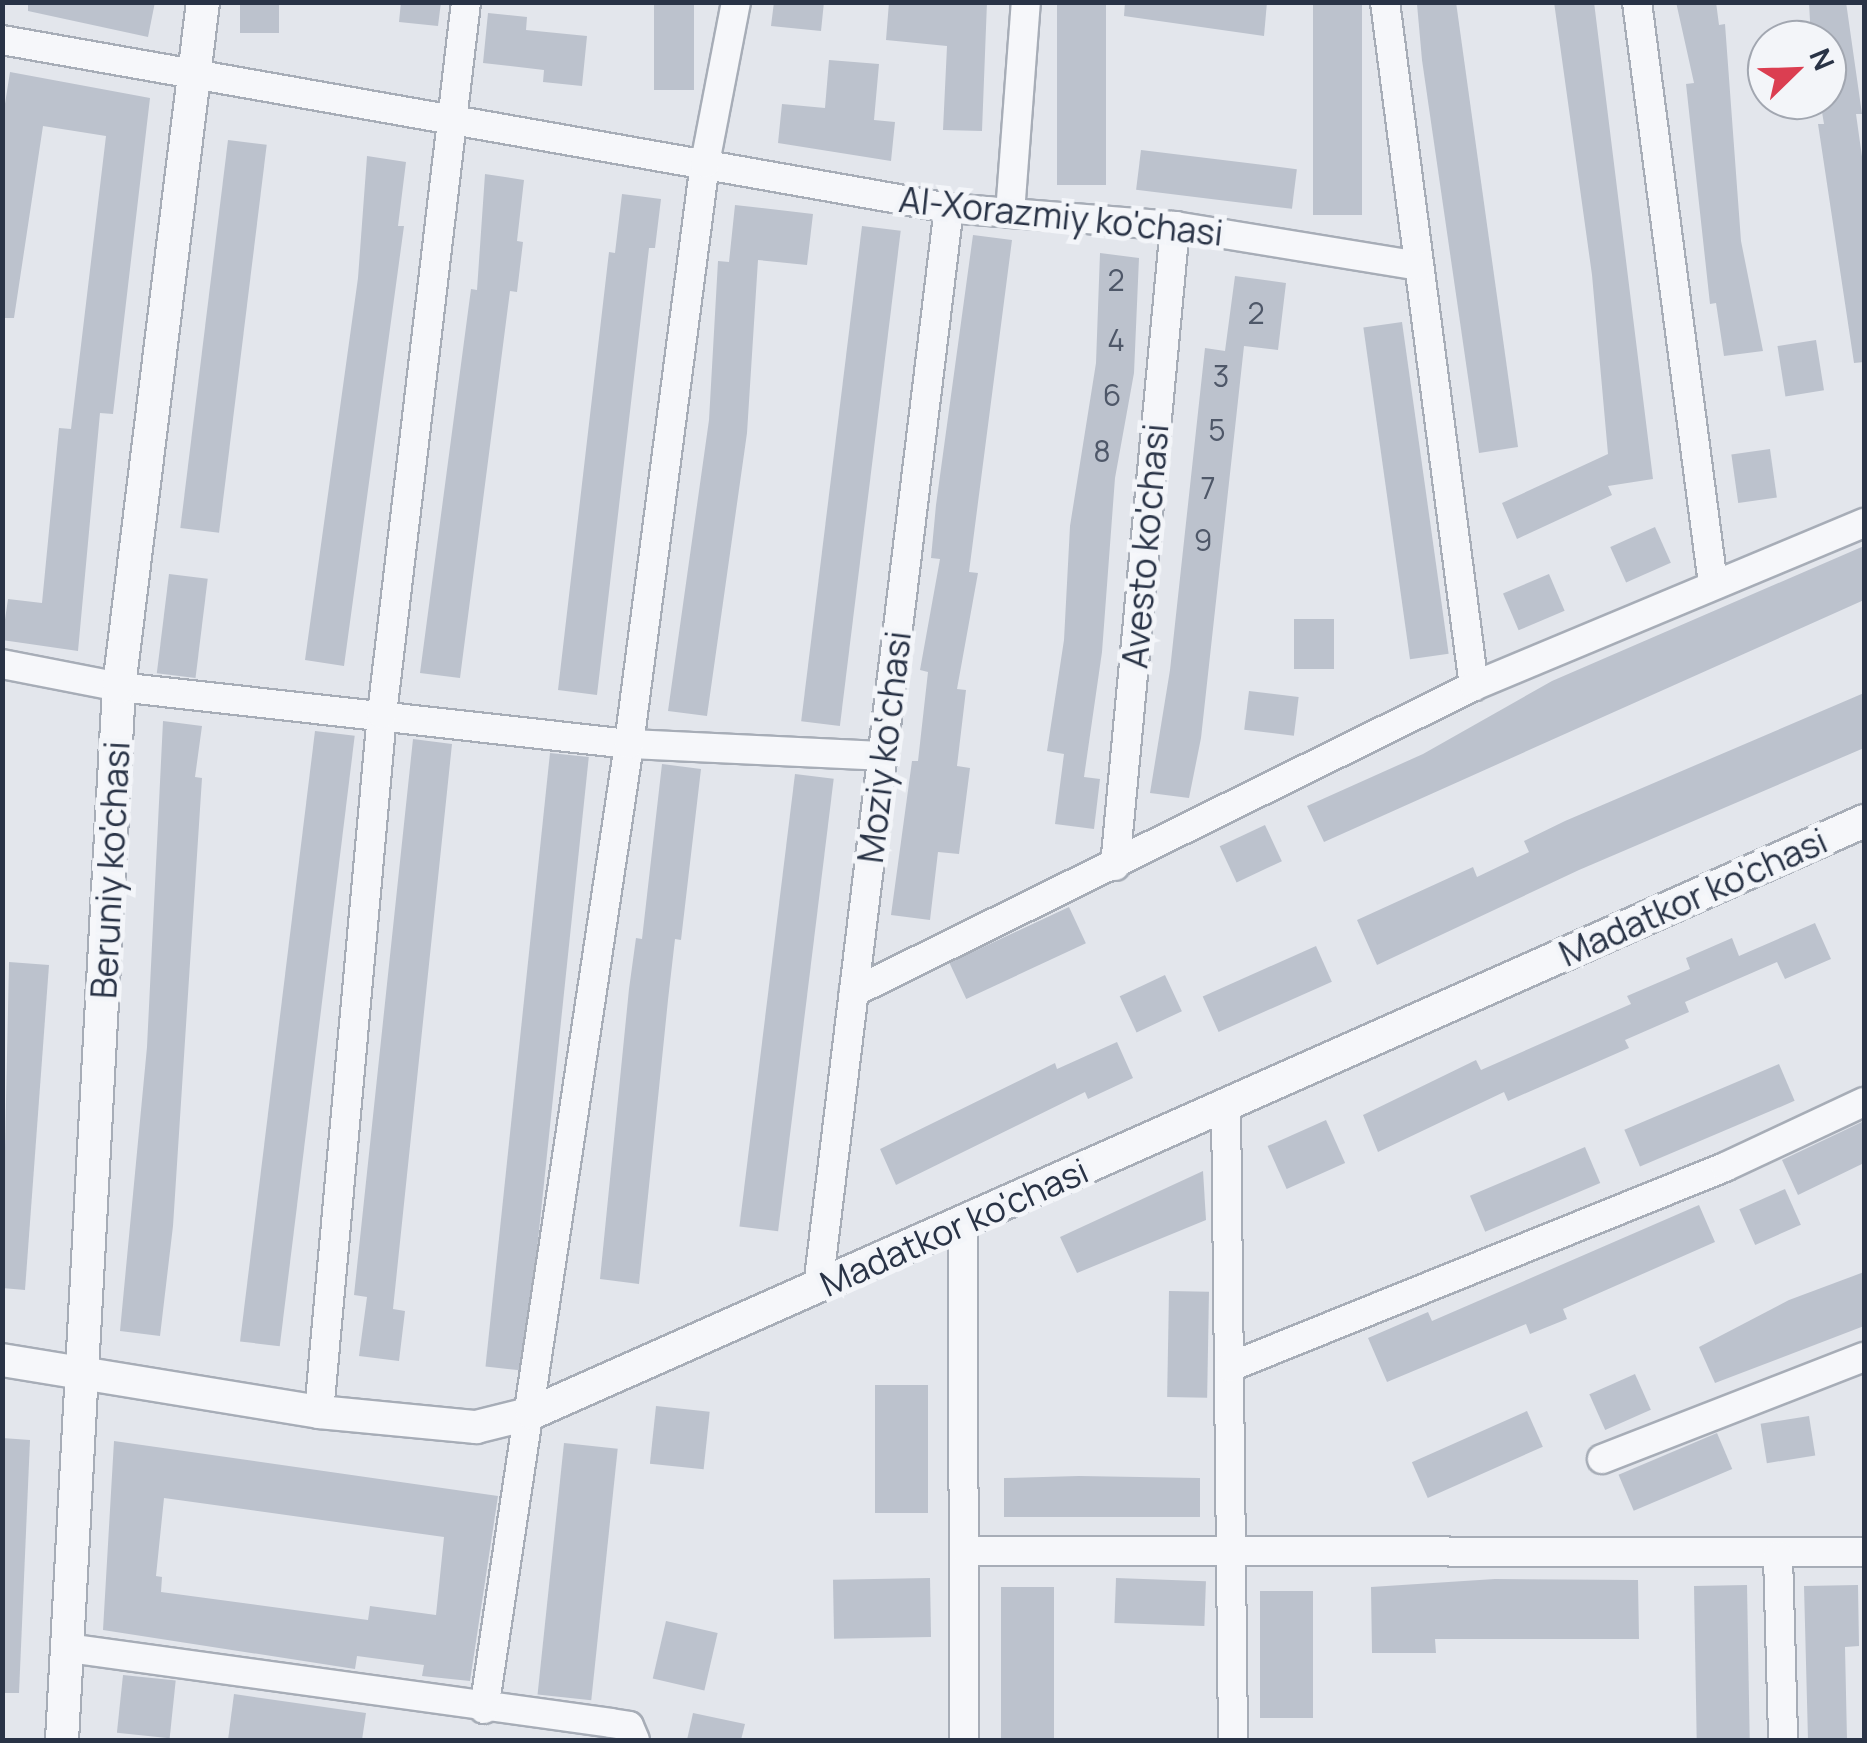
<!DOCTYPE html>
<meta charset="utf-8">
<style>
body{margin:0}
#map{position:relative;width:1867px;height:1743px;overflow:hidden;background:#e3e6ec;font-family:Manrope,sans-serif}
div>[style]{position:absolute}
.building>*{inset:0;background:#bcc2cd;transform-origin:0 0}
.roads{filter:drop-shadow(2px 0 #a7adb7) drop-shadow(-2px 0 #a7adb7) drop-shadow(0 2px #a7adb7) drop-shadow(0 -2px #a7adb7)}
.minor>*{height:28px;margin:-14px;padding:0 14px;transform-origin:14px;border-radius:14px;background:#f6f7fa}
.tertiary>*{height:32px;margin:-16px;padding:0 16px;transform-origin:16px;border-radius:16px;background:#f6f7fa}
span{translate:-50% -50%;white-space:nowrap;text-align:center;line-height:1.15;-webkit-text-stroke:10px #f3f5f9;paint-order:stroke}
.number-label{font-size:30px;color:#4e5768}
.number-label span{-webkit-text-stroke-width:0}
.street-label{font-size:35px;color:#293346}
.frame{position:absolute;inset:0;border:5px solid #293346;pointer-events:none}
.north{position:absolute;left:1747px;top:20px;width:100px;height:100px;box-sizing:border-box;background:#f3f5f9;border:2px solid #a2a7b1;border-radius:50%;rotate:67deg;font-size:28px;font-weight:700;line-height:40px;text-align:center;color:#293346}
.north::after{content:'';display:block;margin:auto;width:35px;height:45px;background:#db3e51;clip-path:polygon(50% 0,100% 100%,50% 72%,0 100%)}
</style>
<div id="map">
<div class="building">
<div style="clip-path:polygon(28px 2px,155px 2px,148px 37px,28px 11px)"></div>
<div style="left:240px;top:2px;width:39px;height:31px"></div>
<div style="clip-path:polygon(401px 2px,441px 2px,438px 26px,399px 22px)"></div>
<div style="left:654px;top:2px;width:40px;height:88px"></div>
<div style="clip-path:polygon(774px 2px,824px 2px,821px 31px,771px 26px)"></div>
<div style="clip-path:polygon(889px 2px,987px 2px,982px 131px,943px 130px,947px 46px,886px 40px)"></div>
<div style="left:1057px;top:2px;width:49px;height:183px"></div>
<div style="clip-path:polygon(1125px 2px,1267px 2px,1264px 36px,1124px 16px)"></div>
<div style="left:1313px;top:2px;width:49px;height:213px"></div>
<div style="clip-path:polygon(1429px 2px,1456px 2px,1518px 447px,1479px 453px,1422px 60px,1417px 4px)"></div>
<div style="clip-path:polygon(1554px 2px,1594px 2px,1653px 479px,1608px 486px,1612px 495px,1517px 539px,1502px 503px,1608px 454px,1592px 275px)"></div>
<div style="clip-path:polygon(1676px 2px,1716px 2px,1719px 25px,1725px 24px,1741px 241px,1763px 351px,1724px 356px,1716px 303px,1710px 304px,1686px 84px,1694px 83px)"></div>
<div style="clip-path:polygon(1809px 2px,1846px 2px,1862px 114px,1856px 114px,1864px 171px,1864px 362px,1854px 363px,1818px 124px,1824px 124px,1820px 100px,1827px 100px,1827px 40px,1811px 40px)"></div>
<div style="clip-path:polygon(488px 13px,527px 17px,526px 30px,587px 36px,582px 86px,543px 82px,544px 70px,483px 63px)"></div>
<div style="clip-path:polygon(829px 60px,879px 64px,874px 120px,895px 122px,891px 161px,778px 143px,782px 104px,825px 108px)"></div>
<div style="clip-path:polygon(10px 72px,150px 98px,113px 414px,100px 413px,78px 651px,2px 640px,8px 599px,42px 603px,59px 428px,71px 429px,106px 136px,43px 126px,14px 318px,2px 318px,2px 123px)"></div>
<div style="left:228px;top:140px;width:39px;height:391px;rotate:7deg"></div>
<div style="left:1141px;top:150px;width:157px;height:40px;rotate:7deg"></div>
<div style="clip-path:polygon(367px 156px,406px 162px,398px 226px,404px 226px,344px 666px,305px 660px,358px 278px)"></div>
<div style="clip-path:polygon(485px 174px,524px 180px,517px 241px,523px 242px,517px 292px,510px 291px,460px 678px,420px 673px,471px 289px,477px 290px)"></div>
<div style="clip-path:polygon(622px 194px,661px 199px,655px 248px,649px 248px,597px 695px,558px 690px,609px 252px,615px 253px)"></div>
<div style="clip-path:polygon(735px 205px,813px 214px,807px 265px,758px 260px,747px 433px,707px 716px,668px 711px,709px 420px,718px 261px,729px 262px)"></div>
<div style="left:862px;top:226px;width:39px;height:499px;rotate:7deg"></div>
<div style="clip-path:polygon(973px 235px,1012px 240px,969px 572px,978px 573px,957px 689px,966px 690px,957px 766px,970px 768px,959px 854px,938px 852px,930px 920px,891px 915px,912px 761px,918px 761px,928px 672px,920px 670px,940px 559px,931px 558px,936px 505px)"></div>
<div style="clip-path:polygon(1100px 253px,1139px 258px,1134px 373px,1115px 478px,1102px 652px,1084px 777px,1100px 779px,1094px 829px,1055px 824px,1064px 754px,1047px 751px,1064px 640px,1070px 526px,1096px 363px)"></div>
<div style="clip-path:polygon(1235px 276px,1286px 283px,1278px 350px,1244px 346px,1201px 738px,1189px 798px,1150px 793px,1170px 670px,1205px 348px,1225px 351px)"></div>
<div style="left:1402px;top:322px;width:335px;height:39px;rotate:82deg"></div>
<div style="left:1816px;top:340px;width:51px;height:39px;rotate:81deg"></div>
<div style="left:1770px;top:449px;width:49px;height:39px;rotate:82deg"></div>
<div style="left:1655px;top:527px;width:39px;height:49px;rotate:66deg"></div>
<div style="clip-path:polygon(1864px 546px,1864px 600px,1324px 842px,1307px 806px,1423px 754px,1552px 681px)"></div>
<div style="left:169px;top:574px;width:39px;height:100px;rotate:7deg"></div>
<div style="left:1549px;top:574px;width:40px;height:50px;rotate:67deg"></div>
<div style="left:1294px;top:619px;width:40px;height:50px"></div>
<div style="left:1249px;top:691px;width:50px;height:39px;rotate:7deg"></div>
<div style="clip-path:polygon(1864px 693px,1864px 748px,1579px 870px,1377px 965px,1357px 920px,1473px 867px,1477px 877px,1529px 852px,1524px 841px,1565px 821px)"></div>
<div style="clip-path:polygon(163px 721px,202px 726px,195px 777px,202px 778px,173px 1226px,160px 1336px,120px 1331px,147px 1047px)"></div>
<div style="left:315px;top:731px;width:40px;height:615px;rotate:7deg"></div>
<div style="clip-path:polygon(413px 739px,452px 744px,393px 1309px,405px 1311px,399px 1361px,359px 1356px,367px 1297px,354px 1295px)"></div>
<div style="left:550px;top:753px;width:39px;height:617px;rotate:6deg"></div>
<div style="clip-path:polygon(662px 764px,701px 769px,681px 940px,675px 939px,668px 1000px,639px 1284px,600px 1279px,629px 989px,636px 938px,642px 939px)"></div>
<div style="left:795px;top:774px;width:39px;height:456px;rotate:7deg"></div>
<div style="left:1265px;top:825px;width:40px;height:50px;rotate:65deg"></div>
<div style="left:1069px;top:907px;width:40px;height:132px;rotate:65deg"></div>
<div style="clip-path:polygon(1815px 923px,1831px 959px,1785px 979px,1777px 962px,1685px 1002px,1689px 1012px,1625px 1040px,1629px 1048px,1508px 1101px,1504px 1092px,1378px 1152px,1363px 1115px,1476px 1060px,1481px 1070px,1631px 1004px,1627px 996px,1690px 969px,1686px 958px,1732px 938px,1739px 956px)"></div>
<div style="left:1316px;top:946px;width:39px;height:124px;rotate:66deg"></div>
<div style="clip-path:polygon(9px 962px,49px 965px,25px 1290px,2px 1288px)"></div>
<div style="left:1165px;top:975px;width:40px;height:50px;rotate:65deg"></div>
<div style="clip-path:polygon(1117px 1042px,1133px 1078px,1088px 1099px,1085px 1092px,896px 1185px,880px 1149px,1055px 1063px,1057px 1069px)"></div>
<div style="left:1779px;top:1064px;width:40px;height:168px;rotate:67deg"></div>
<div style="left:1326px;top:1120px;width:47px;height:64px;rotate:66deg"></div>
<div style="clip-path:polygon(1864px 1121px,1864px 1163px,1798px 1195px,1782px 1160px)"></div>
<div style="left:1585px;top:1147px;width:39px;height:125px;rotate:67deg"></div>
<div style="clip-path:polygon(1203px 1171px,1206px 1220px,1077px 1273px,1060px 1237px)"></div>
<div style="left:1785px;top:1189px;width:39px;height:50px;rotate:66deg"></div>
<div style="clip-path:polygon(1699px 1205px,1715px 1242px,1563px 1309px,1567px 1319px,1530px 1334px,1526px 1324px,1387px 1382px,1368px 1338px,1428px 1312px,1432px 1321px)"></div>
<div style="clip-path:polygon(1864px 1272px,1864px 1326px,1715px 1383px,1699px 1347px,1789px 1300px)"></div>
<div style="left:1169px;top:1291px;width:40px;height:106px;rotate:1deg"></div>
<div style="left:1635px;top:1374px;width:39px;height:50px;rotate:66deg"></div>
<div style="left:928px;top:1385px;width:128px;height:53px;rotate:90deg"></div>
<div style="left:656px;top:1406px;width:54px;height:58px;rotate:6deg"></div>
<div style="left:1527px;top:1411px;width:39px;height:126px;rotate:66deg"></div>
<div style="left:1809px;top:1416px;width:40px;height:49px;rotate:81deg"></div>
<div style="left:1717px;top:1433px;width:39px;height:107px;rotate:67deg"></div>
<div style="clip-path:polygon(2px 1438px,30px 1440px,19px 1693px,2px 1693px)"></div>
<div style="clip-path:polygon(evenodd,114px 1441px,498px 1496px,470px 1681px,422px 1676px,424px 1665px,357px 1656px,355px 1669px,103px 1630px,114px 1441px,164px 1498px,444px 1537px,436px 1615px,370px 1606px,368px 1620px,161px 1592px,162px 1577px,156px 1576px,164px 1498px)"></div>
<div style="left:564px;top:1443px;width:54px;height:253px;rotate:6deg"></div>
<div style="clip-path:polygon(1079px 1476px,1200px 1478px,1200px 1517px,1004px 1517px,1004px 1478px)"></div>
<div style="left:930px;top:1578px;width:59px;height:97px;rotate:89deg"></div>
<div style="left:1116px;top:1578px;width:90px;height:45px;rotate:2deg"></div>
<div style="clip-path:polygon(1495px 1579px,1638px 1580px,1639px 1639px,1435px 1639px,1436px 1653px,1372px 1653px,1371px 1587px)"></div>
<div style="left:1747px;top:1585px;width:155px;height:53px;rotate:89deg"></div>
<div style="clip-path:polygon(1858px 1585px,1859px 1646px,1845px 1647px,1847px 1740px,1808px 1740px,1804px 1586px)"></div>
<div style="left:1054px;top:1587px;width:153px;height:53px;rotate:90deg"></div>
<div style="left:1313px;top:1591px;width:127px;height:53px;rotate:90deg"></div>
<div style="left:666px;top:1621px;width:53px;height:59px;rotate:13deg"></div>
<div style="left:123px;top:1675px;width:53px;height:58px;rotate:6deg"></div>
<div style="clip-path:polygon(234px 1694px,366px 1713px,362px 1740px,228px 1740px)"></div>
<div style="clip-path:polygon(693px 1713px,745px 1724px,741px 1740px,687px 1740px)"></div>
</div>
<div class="roads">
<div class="minor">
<div style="left:1385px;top:2px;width:690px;rotate:82.59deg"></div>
<div style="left:1637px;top:2px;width:587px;rotate:82.56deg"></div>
<div style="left:2px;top:40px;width:962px;rotate:10.06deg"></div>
<div style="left:949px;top:208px;width:227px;rotate:4.6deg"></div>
<div style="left:1175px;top:226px;width:246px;rotate:9.3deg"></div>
<div style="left:1010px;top:213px;width:212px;rotate:-85.7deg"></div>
<div style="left:2px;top:664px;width:119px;rotate:11.1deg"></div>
<div style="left:119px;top:687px;width:513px;rotate:6.38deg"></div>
<div style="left:629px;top:744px;width:254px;rotate:2.7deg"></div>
<div style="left:1115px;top:866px;width:643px;rotate:-84.64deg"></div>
<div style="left:854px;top:992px;width:691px;rotate:-26.27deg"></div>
<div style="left:1474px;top:686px;width:423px;rotate:-22.7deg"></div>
<div style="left:1226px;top:1104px;width:636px;rotate:89.37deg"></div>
<div style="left:963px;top:1226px;width:514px;rotate:89.89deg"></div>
<div style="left:818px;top:1287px;width:1087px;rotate:-83.08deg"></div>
<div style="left:1230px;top:1367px;width:534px;rotate:-22deg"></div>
<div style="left:1725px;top:1167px;width:153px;rotate:-25.1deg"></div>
<div style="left:319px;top:1412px;width:701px;rotate:-84.84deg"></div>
<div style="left:382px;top:714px;width:717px;rotate:-83.27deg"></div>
<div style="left:1602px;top:1459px;width:281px;rotate:-21.3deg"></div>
<div style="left:967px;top:1551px;width:897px;rotate:0.06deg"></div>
<div style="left:1778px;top:1556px;width:184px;rotate:88.4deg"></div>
<div style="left:68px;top:1648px;width:548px;rotate:7.86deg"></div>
<div style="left:611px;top:1723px;width:18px;rotate:9deg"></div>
<div style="left:629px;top:1726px;width:15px;rotate:67deg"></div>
<div style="left:484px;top:1709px;width:976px;rotate:-81.45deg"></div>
<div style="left:629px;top:744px;width:586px;rotate:-82.55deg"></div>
<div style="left:705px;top:163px;width:164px;rotate:-79.1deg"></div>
</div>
<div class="tertiary">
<div style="left:2px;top:1360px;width:321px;rotate:9.3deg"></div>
<div style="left:319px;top:1412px;width:158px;rotate:5.5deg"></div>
<div style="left:476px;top:1427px;width:58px;rotate:-14deg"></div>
<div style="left:532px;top:1413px;width:1458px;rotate:-23.96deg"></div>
<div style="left:62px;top:1740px;width:1055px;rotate:-86.9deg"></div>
<div style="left:119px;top:687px;width:690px;rotate:-83.01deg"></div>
</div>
</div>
<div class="number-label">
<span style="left:1116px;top:280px">2</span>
<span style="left:1256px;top:313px">2</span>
<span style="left:1116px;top:340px">4</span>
<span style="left:1221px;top:376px">3</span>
<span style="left:1112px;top:395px">6</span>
<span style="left:1217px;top:430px">5</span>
<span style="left:1102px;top:451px">8</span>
<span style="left:1208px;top:488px">7</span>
<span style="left:1203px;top:540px">9</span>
</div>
<div class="street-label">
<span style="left:1061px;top:216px;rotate:6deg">Al-Xorazmiy ko'chasi</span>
<span style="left:1145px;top:546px;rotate:-85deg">Avesto ko'chasi</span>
<span style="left:884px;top:747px;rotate:-83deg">Moziy ko‘chasi</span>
<span style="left:110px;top:870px;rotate:-87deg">Beruniy ko'chasi</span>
<span style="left:1693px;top:897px;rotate:-24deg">Madatkor ko'chasi</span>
<span style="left:954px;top:1227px;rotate:-24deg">Madatkor ko'chasi</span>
</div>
<div class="frame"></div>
<div class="north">N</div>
</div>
